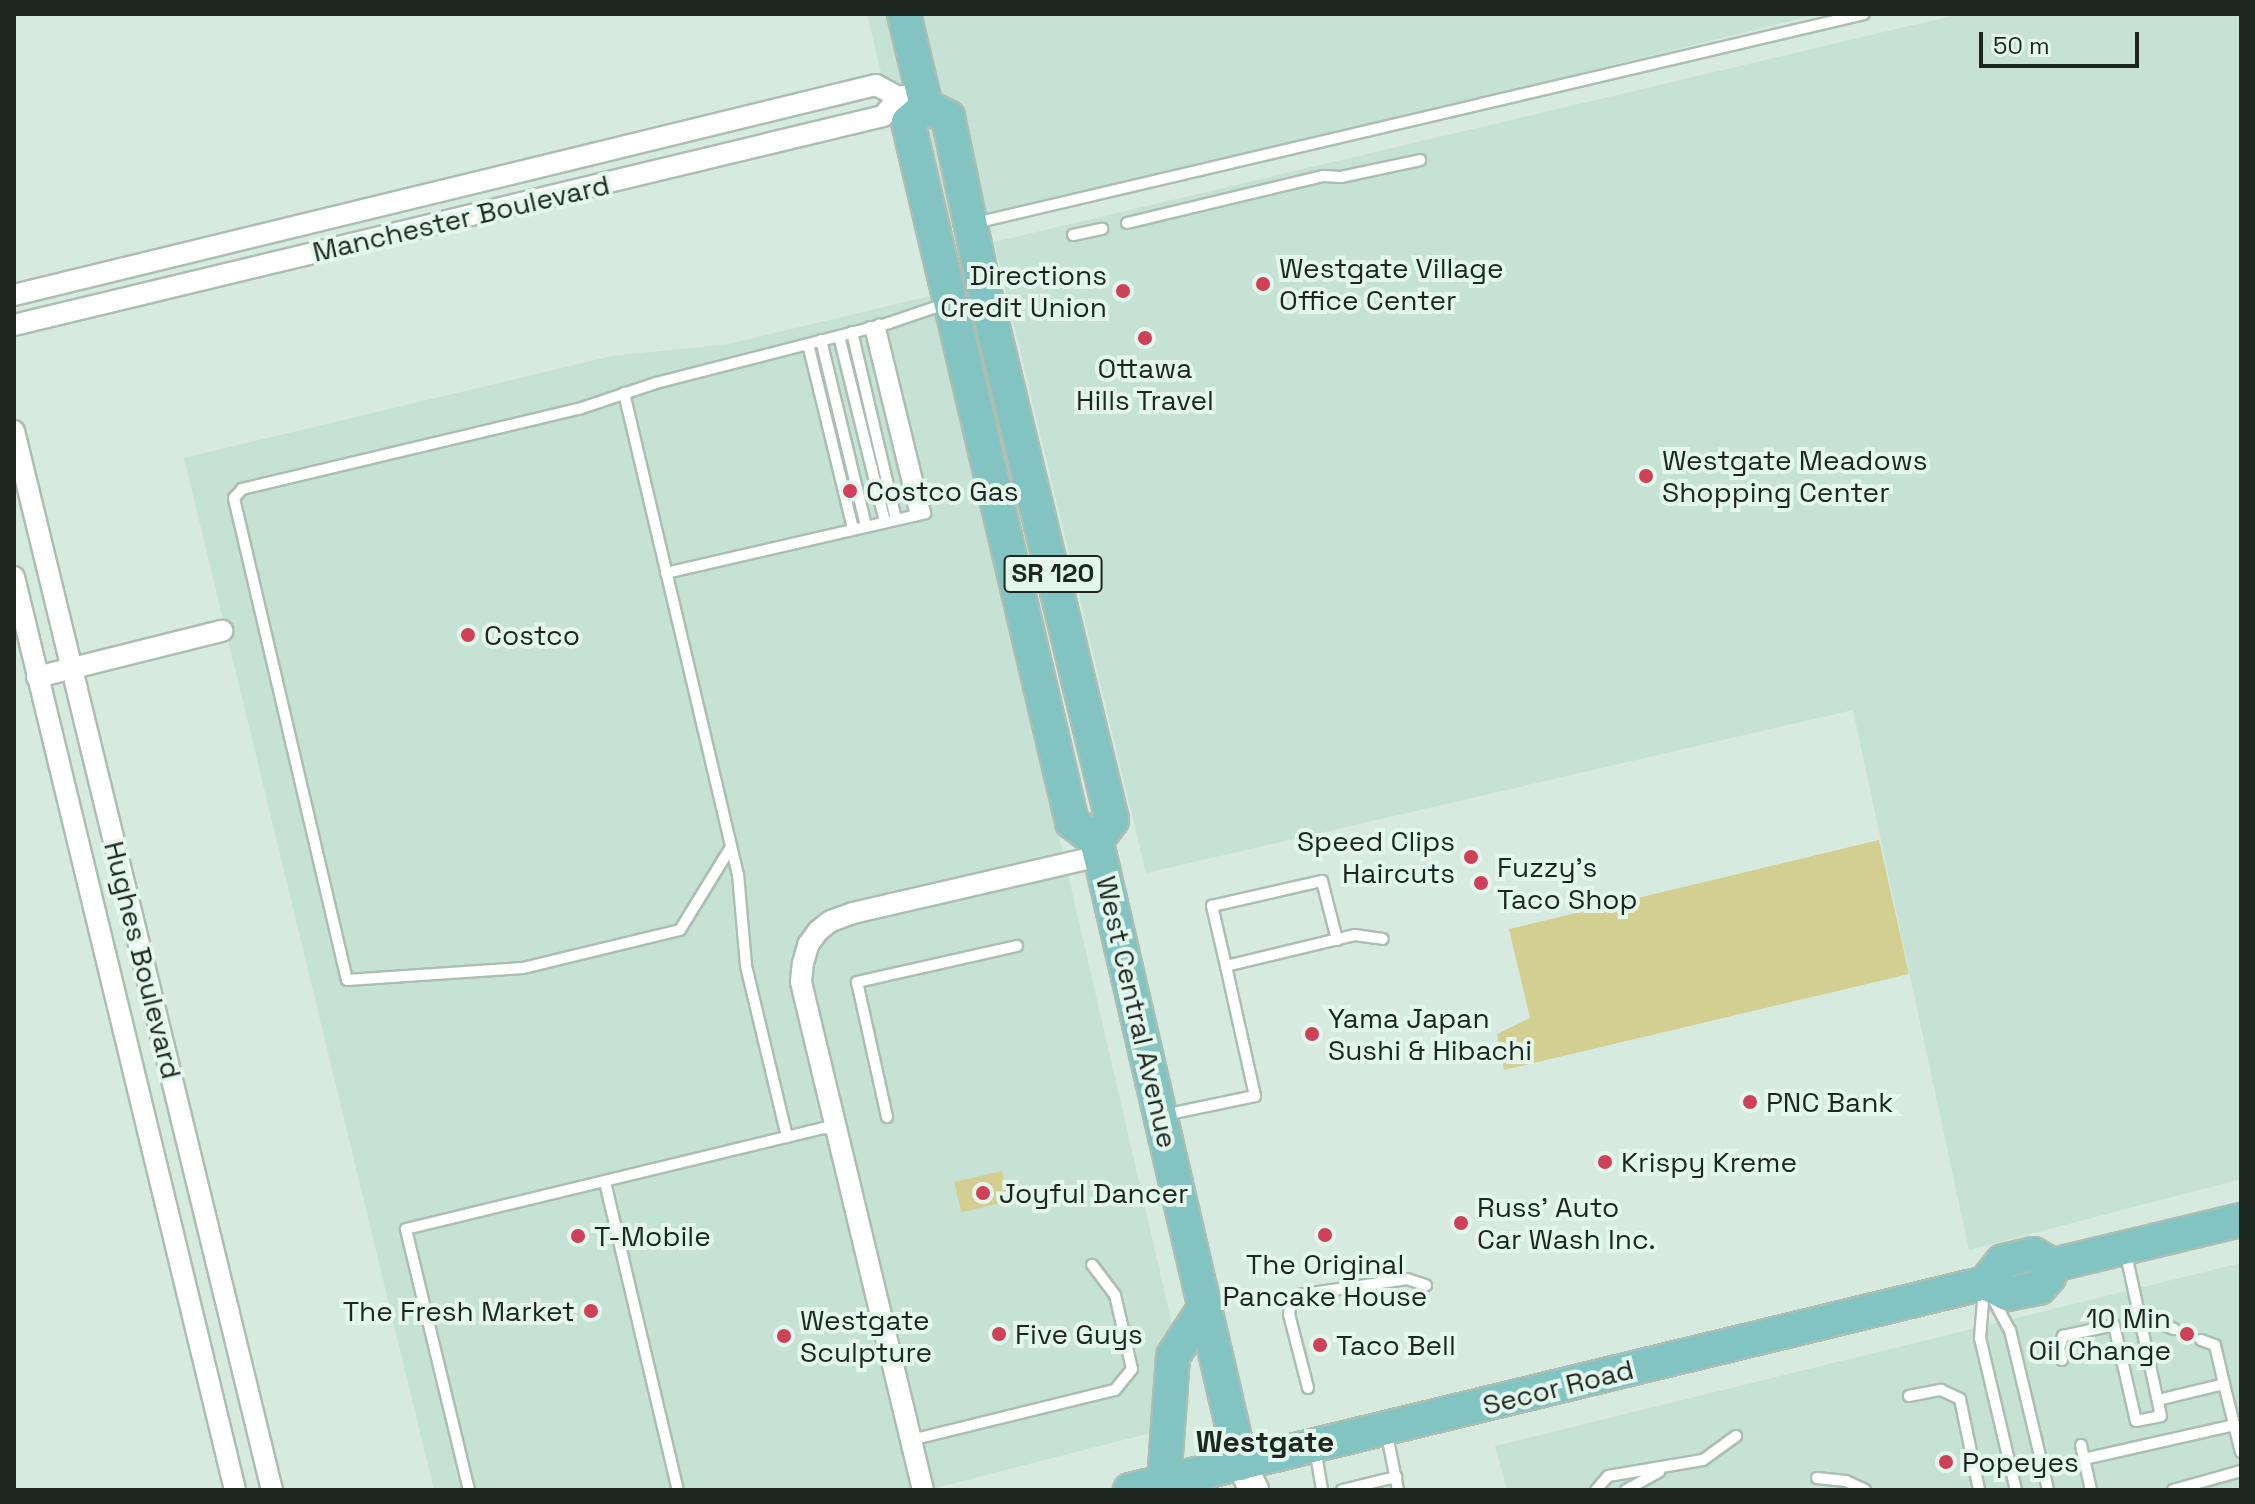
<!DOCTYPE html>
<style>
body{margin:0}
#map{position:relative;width:2255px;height:1504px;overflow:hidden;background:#d6eae0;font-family:"Space Grotesk",sans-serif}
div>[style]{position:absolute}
.built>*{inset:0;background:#c6e2d4}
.green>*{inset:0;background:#d3cf90;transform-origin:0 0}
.roads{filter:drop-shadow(2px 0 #abbeb4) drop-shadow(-2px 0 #abbeb4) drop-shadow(0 2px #abbeb4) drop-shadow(0 -2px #abbeb4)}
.lane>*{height:10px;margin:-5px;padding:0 5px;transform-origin:5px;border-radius:5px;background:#fff}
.street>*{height:20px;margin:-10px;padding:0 10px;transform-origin:10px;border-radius:10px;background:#fff}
.secondary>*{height:28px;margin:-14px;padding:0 14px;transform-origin:14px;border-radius:14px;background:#fff}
.primary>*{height:32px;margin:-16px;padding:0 16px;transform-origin:16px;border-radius:16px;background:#81c4c2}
.dots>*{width:22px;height:22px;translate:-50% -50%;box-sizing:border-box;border:4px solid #e4f7ed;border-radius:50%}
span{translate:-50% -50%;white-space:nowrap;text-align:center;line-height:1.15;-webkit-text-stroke:8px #e4f7ed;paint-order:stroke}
.shield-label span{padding:2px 6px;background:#e4f7ed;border:2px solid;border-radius:6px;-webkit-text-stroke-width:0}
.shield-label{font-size:26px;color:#1e2622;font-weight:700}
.street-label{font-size:28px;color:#1e2622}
.poi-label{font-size:28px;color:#1e2622}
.left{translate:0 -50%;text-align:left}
.right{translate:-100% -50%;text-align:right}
.neighbourhood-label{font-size:30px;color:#1e2622;font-weight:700}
.frame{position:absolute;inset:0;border:16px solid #1e2622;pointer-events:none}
.scale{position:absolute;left:1979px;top:32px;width:160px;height:36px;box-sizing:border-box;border:4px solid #1e2622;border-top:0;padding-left:10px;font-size:24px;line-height:28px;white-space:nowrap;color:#1e2622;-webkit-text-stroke:6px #e4f7ed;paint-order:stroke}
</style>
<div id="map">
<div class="built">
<div style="clip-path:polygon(867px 14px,1820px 14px,920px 236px)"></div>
<div style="clip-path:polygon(1960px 14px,2241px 14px,2241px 1179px,1969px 1250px,1853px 710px,1146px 873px,994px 242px)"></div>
<div style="clip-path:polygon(934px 295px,1190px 1402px,1182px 1425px,927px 1490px,434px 1490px,184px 458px,612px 356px,729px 344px)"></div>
<div style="clip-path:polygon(2241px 1263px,2241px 1490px,1507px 1490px,1495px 1446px)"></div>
</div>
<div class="green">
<div style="clip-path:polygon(1879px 840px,1909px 974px,1504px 1070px,1497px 1034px,1530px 1018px,1509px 929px)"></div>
<div style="left:1002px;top:1171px;width:31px;height:49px;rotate:77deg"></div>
</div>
<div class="roads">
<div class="lane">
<div style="left:975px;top:223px;width:913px;rotate:-13.23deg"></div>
<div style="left:1127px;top:223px;width:202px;rotate:-13.5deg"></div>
<div style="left:1323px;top:176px;width:18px;rotate:3deg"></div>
<div style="left:1341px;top:177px;width:81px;rotate:-12.1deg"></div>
<div style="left:1073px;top:235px;width:30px;rotate:-12deg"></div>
<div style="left:870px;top:327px;width:194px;rotate:76.3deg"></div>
<div style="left:852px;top:332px;width:192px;rotate:76.8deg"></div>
<div style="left:839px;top:336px;width:192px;rotate:76.1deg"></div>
<div style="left:821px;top:340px;width:191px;rotate:76.4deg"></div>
<div style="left:808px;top:344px;width:190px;rotate:76.3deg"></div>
<div style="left:624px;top:393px;width:494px;rotate:76.7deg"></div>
<div style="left:738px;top:874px;width:92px;rotate:85deg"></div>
<div style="left:746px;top:966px;width:176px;rotate:76.5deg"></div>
<div style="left:666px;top:573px;width:266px;rotate:-13deg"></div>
<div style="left:925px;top:513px;width:194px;rotate:-103.7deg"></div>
<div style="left:731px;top:847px;width:97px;rotate:121.6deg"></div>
<div style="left:680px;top:930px;width:162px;rotate:166.4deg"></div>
<div style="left:523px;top:968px;width:176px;rotate:176.1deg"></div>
<div style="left:347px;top:980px;width:495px;rotate:-103.2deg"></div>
<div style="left:234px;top:498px;width:12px;rotate:-48deg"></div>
<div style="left:242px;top:489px;width:346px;rotate:-13.4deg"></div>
<div style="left:579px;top:409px;width:81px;rotate:-18.7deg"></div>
<div style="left:656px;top:383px;width:241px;rotate:-14.4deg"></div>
<div style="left:889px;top:323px;width:59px;rotate:-18.7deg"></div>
<div style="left:1226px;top:966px;width:62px;rotate:-103.1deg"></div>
<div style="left:1212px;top:906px;width:113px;rotate:-12.8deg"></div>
<div style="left:1322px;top:881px;width:61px;rotate:75.7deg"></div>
<div style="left:1164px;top:1115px;width:93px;rotate:-11.8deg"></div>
<div style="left:1255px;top:1096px;width:133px;rotate:-102.6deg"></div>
<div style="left:1226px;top:966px;width:133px;rotate:-13.5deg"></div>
<div style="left:1355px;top:935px;width:28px;rotate:8deg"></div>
<div style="left:887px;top:1117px;width:138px;rotate:-102.5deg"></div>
<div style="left:857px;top:982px;width:164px;rotate:-12.7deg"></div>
<div style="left:605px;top:1182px;width:317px;rotate:76.7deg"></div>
<div style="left:1984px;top:1289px;width:49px;rotate:94.7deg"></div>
<div style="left:1980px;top:1338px;width:156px;rotate:76.7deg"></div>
<div style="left:1991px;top:1295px;width:40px;rotate:62deg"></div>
<div style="left:2010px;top:1330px;width:164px;rotate:76.6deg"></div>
<div style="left:2139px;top:1315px;width:38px;rotate:22deg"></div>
<div style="left:2201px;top:1340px;width:15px;rotate:20deg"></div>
<div style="left:2215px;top:1345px;width:40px;rotate:77deg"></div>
<div style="left:2062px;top:1360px;width:12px;rotate:-104deg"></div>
<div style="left:2059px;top:1348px;width:13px;rotate:-72deg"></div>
<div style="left:2063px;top:1336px;width:52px;rotate:-12.2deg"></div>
<div style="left:2114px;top:1325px;width:98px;rotate:77.1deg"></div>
<div style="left:2136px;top:1421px;width:25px;rotate:-11deg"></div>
<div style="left:2161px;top:1416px;width:170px;rotate:-102.2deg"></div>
<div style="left:1308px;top:1388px;width:76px;rotate:-104.4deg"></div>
<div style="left:1289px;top:1314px;width:13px;rotate:-81deg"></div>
<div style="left:1291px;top:1301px;width:9px;rotate:-41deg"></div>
<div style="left:1298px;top:1295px;width:110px;rotate:-8.4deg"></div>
<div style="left:1407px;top:1279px;width:20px;rotate:18deg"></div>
<div style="left:1909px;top:1396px;width:33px;rotate:-11deg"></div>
<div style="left:1941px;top:1390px;width:21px;rotate:25deg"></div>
<div style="left:1960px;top:1399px;width:93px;rotate:78.2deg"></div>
<div style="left:2158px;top:1400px;width:68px;rotate:-13.6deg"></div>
<div style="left:2224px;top:1384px;width:70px;rotate:76deg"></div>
<div style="left:1386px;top:1430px;width:61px;rotate:78.7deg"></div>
<div style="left:911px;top:1440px;width:210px;rotate:-13.8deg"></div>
<div style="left:1115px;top:1390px;width:27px;rotate:-51deg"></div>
<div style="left:1132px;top:1369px;width:76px;rotate:-102.9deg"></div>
<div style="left:1115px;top:1295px;width:38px;rotate:-127deg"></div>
<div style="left:2081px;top:1445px;width:46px;rotate:77.5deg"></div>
<div style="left:1315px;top:1448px;width:43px;rotate:80.5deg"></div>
<div style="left:2084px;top:1459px;width:155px;rotate:-12.7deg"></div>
<div style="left:1817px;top:1478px;width:29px;rotate:6deg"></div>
<div style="left:1846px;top:1481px;width:21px;rotate:25deg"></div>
<div style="left:469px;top:1490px;width:268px;rotate:-103.6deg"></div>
<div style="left:406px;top:1229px;width:429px;rotate:-13.6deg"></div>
<div style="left:823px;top:1128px;width:13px;rotate:4deg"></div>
<div style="left:1342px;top:1490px;width:56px;rotate:-13.5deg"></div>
<div style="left:1596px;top:1490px;width:18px;rotate:-49deg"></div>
<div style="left:1608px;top:1476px;width:96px;rotate:-9.6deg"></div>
<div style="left:1703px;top:1460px;width:41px;rotate:-36deg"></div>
<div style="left:1626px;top:1490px;width:38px;rotate:-29deg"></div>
<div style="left:2173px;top:1490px;width:71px;rotate:-15.6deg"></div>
</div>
<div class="street">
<div style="left:14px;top:295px;width:887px;rotate:-13.69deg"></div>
<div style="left:876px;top:85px;width:26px;rotate:28deg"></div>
<div style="left:899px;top:97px;width:24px;rotate:-9deg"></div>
<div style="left:14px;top:325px;width:894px;rotate:-13.52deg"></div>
<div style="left:883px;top:116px;width:25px;rotate:-50deg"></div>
<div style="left:14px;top:431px;width:1090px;rotate:76.31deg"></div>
<div style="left:14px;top:577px;width:939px;rotate:76.39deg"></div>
<div style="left:37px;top:677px;width:191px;rotate:-14deg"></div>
<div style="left:923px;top:1490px;width:505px;rotate:-103.51deg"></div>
<div style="left:805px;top:999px;width:18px;rotate:-103deg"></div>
<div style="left:801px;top:981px;width:18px;rotate:-84deg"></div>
<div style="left:803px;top:963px;width:19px;rotate:-74deg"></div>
<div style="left:808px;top:945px;width:17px;rotate:-54deg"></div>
<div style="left:818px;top:931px;width:16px;rotate:-38deg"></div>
<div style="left:831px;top:921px;width:23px;rotate:-20deg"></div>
<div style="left:853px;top:913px;width:253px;rotate:-13deg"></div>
</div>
<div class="secondary">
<div style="left:1241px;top:1464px;width:29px;rotate:63deg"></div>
</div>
<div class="primary">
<div style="left:904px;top:14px;width:95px;rotate:76.6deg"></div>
<div style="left:926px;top:106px;width:25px;rotate:27deg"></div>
<div style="left:948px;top:117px;width:189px;rotate:78.1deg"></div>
<div style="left:987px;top:302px;width:533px;rotate:76.43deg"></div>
<div style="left:1112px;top:820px;width:26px;rotate:127deg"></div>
<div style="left:926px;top:106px;width:24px;rotate:138deg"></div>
<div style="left:908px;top:122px;width:719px;rotate:76.81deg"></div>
<div style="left:1072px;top:822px;width:31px;rotate:38deg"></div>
<div style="left:1096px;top:841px;width:16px;rotate:75deg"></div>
<div style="left:1100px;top:856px;width:624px;rotate:76.94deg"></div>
<div style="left:1985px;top:1283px;width:25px;rotate:27deg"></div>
<div style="left:2007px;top:1294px;width:33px;rotate:-11deg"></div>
<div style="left:2039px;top:1288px;width:15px;rotate:-48deg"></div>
<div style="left:2049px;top:1277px;width:13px;rotate:-72deg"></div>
<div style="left:1164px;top:1482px;width:126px;rotate:-85.9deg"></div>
<div style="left:1173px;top:1356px;width:59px;rotate:-56.9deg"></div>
<div style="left:1130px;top:1490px;width:880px;rotate:-13.61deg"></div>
<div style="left:1985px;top:1283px;width:28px;rotate:-51deg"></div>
<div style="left:2003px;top:1261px;width:31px;rotate:-13deg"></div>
<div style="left:2033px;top:1254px;width:23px;rotate:29deg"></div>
<div style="left:2053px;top:1265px;width:193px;rotate:-13.5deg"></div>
</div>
</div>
<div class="dots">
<div style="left:1263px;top:284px;background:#d04057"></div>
<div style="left:1123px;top:291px;background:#d04057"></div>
<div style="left:1145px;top:338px;background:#d04057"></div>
<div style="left:1646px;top:476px;background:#d04057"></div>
<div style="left:850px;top:491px;background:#d04057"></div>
<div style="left:468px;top:635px;background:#d04057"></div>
<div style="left:1471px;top:857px;background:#d04057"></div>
<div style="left:1481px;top:883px;background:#d04057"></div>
<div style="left:1312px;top:1034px;background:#d04057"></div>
<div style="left:1750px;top:1102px;background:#d04057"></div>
<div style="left:1605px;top:1162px;background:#d04057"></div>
<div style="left:983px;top:1193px;background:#d04057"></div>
<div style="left:1461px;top:1223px;background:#d04057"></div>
<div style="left:1325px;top:1235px;background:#d04057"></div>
<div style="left:578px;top:1236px;background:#d04057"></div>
<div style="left:591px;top:1311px;background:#d04057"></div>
<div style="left:999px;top:1334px;background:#d04057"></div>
<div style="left:2187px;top:1334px;background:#d04057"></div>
<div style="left:784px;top:1336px;background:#d04057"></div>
<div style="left:1320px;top:1345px;background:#d04057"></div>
<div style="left:1946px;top:1462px;background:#d04057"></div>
</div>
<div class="shield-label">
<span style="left:1053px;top:574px">SR 120</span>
</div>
<div class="street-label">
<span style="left:461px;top:218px;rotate:-13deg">Manchester Boulevard</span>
<span style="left:143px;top:960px;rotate:76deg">Hughes Boulevard</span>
<span style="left:1137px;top:1012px;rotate:77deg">West Central Avenue</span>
<span style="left:1558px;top:1387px;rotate:-14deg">Secor Road</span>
</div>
<div class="poi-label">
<span class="left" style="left:1279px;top:284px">Westgate Village<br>Office Center</span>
<span class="right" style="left:1107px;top:291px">Directions<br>Credit Union</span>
<span style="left:1145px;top:384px">Ottawa<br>Hills Travel</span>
<span class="left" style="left:1662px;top:476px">Westgate Meadows<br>Shopping Center</span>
<span class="left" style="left:866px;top:491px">Costco Gas</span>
<span class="left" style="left:484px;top:635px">Costco</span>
<span class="right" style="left:1455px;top:857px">Speed Clips<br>Haircuts</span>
<span class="left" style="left:1497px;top:883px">Fuzzy's<br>Taco Shop</span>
<span class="left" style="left:1328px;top:1034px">Yama Japan<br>Sushi &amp; Hibachi</span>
<span class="left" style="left:1766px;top:1102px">PNC Bank</span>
<span class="left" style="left:1621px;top:1162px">Krispy Kreme</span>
<span class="left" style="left:999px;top:1193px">Joyful Dancer</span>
<span class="left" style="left:1477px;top:1223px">Russ' Auto<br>Car Wash Inc.</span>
<span class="left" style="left:594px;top:1236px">T-Mobile</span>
<span style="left:1325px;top:1280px">The Original<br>Pancake House</span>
<span class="right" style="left:575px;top:1311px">The Fresh Market</span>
<span class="right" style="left:2171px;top:1334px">10 Min<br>Oil Change</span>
<span class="left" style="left:800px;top:1336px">Westgate<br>Sculpture</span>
<span class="left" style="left:1015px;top:1334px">Five Guys</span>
<span class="left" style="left:1336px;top:1345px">Taco Bell</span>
<span class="left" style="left:1962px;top:1462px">Popeyes</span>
</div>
<div class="neighbourhood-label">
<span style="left:1265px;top:1442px">Westgate</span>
</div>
<div class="frame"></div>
<div class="scale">50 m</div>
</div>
